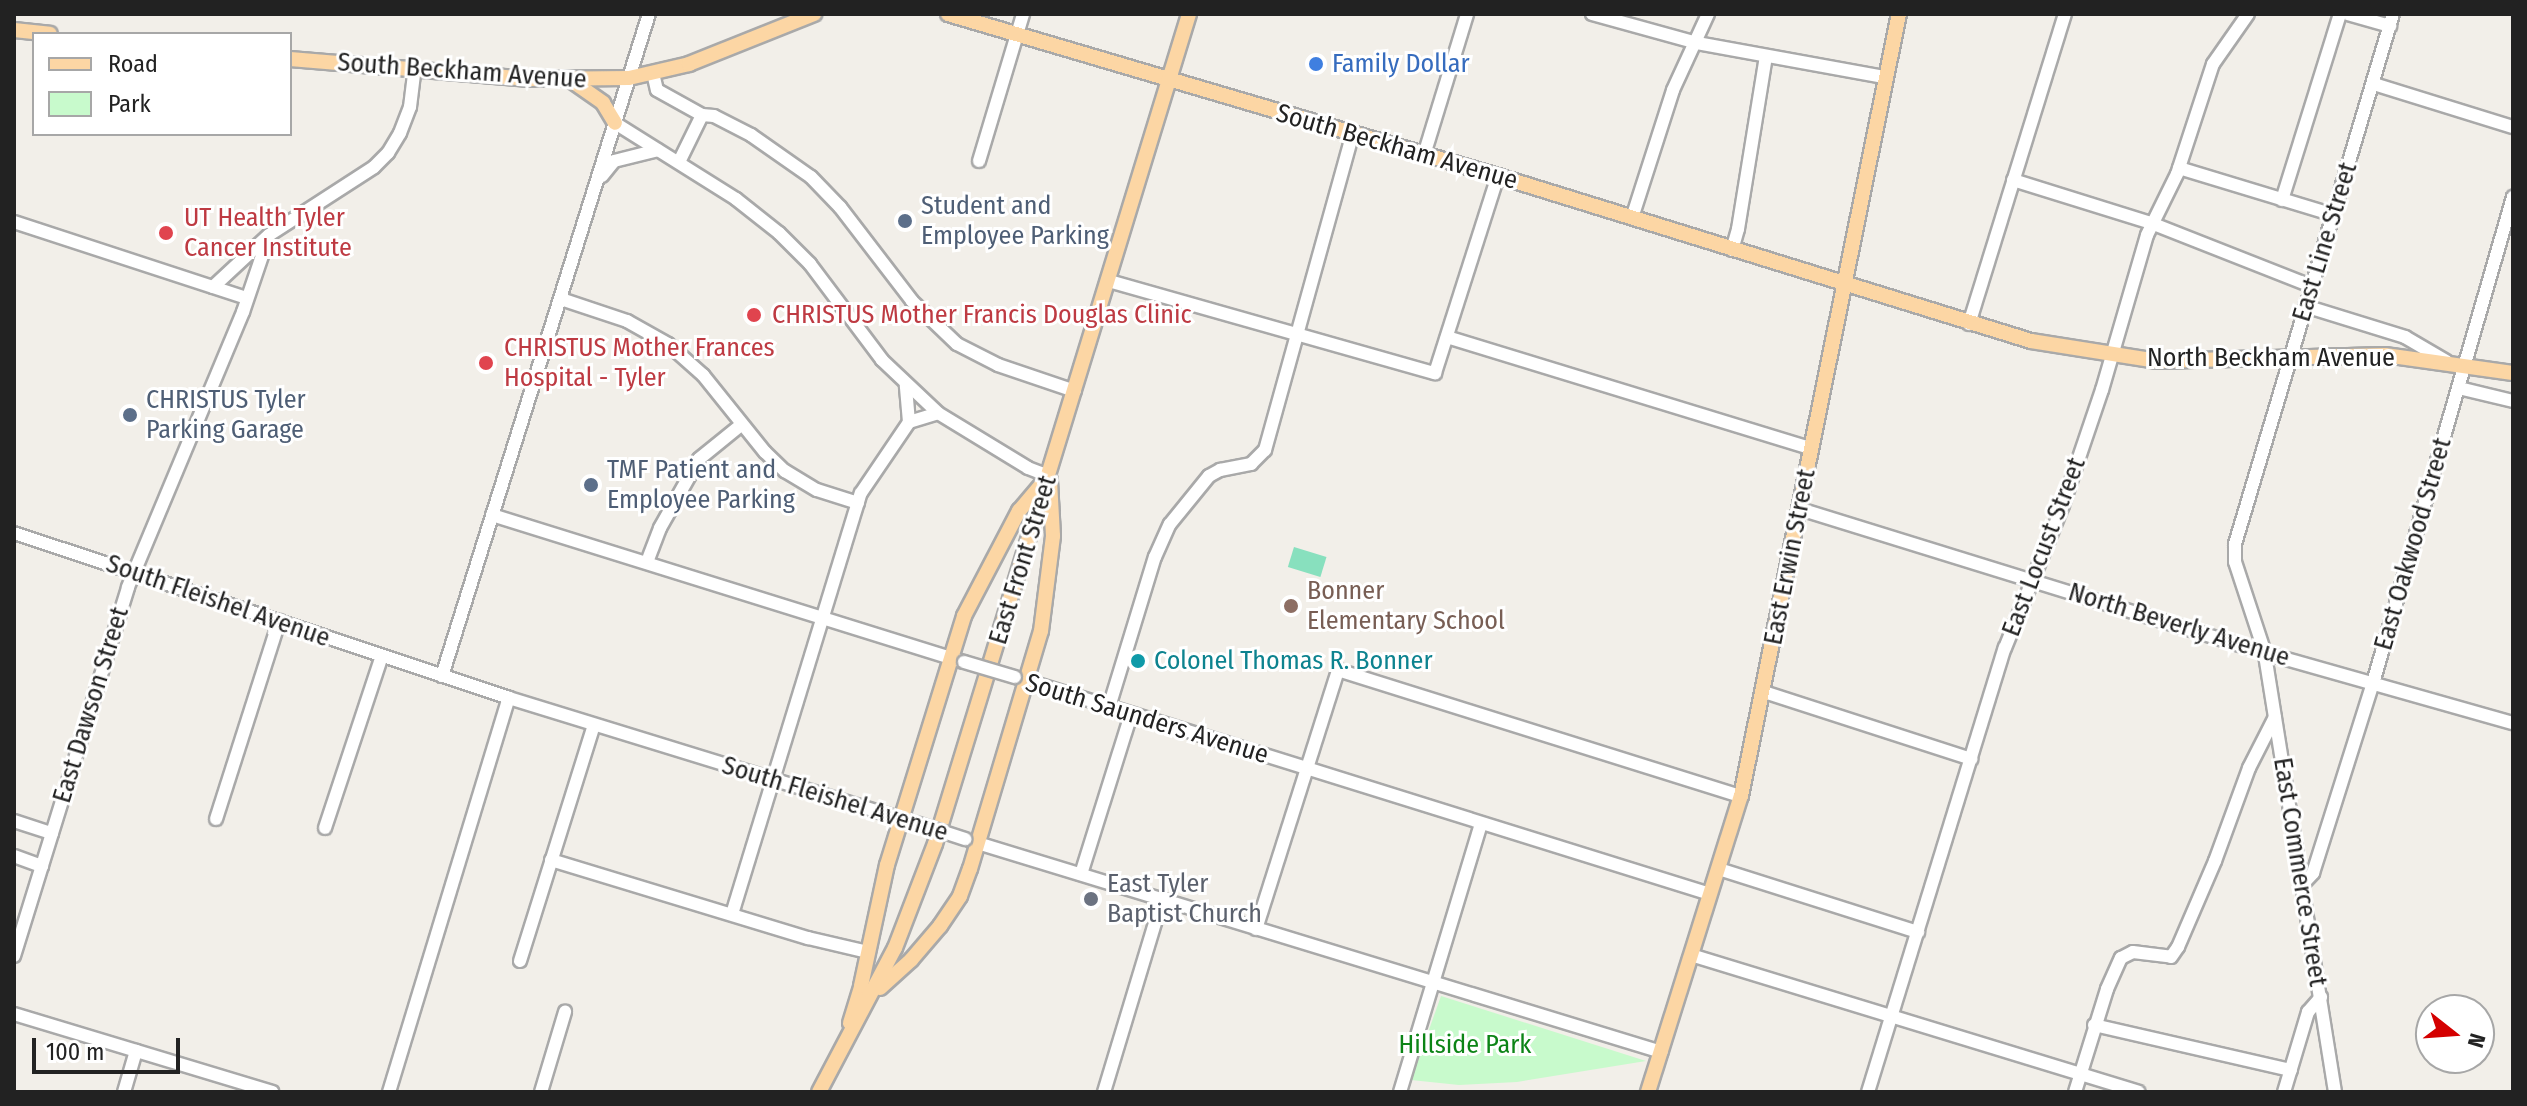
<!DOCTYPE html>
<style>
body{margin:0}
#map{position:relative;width:2527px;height:1106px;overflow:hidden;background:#f2efe9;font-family:"Fira Sans Condensed",sans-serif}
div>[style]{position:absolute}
.park>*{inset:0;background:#c8facc}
.pitch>*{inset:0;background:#88e0be;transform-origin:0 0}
.roads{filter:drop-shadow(2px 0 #a9a9a9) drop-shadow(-2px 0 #a9a9a9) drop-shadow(0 2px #a9a9a9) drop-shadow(0 -2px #a9a9a9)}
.minor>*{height:12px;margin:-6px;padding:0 6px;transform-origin:6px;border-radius:6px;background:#fff}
.major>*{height:14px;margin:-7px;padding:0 7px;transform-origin:7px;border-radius:7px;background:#fcd6a4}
.bridges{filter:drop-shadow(2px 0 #a9a9a9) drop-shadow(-2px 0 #a9a9a9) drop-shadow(0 2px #a9a9a9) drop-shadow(0 -2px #a9a9a9)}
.minor-bridge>*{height:12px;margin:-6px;padding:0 6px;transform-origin:6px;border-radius:6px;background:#fff}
.dots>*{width:22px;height:22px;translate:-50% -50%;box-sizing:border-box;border:4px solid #fff;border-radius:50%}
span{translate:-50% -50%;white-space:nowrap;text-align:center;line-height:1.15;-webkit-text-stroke:6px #fff;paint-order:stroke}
.shop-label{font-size:26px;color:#366cbe}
.left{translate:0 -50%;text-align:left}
.street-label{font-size:26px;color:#222}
.service-label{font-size:26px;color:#4e5e75}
.health-label{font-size:26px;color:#be3a42}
.education-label{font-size:26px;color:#785e54}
.culture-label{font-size:26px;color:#0d838f}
.worship-label{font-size:26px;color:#5b616d}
.park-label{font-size:26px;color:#0c8416}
.frame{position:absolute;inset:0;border:16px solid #222;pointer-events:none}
.legend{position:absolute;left:32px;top:32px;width:260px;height:104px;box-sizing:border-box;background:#fff;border:2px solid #a7a7a7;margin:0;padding:10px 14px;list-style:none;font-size:24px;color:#222}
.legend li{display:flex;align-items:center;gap:16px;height:40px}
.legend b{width:40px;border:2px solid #a7a7a7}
.north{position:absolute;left:2415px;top:994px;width:80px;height:80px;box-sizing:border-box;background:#fff;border:2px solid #a7a7a7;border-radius:50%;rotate:107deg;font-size:22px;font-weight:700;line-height:32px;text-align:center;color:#222}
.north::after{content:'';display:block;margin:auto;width:28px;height:36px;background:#d40000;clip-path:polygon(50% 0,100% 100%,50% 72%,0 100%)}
.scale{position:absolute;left:32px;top:1038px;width:148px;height:36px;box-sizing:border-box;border:4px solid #222;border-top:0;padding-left:10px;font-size:24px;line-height:28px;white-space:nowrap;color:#222;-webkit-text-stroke:6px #fff;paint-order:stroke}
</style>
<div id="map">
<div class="park">
<div style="clip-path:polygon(1441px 996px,1646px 1061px,1517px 1082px,1459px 1085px,1411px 1080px)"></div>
</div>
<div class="pitch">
<div style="left:1294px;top:547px;width:34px;height:21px;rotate:17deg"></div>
</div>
<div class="roads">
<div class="minor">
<div style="left:1592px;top:14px;width:109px;rotate:15.4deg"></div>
<div style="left:1697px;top:43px;width:190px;rotate:10.3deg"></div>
<div style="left:2348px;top:14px;width:44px;rotate:15.9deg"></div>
<div style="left:653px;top:73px;width:17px;rotate:77deg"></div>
<div style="left:657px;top:90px;width:51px;rotate:29.1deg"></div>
<div style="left:702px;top:115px;width:12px;rotate:5deg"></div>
<div style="left:714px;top:116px;width:42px;rotate:27.2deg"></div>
<div style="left:751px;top:135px;width:73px;rotate:35deg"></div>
<div style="left:811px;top:177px;width:42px;rotate:46deg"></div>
<div style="left:840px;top:207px;width:118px;rotate:52.5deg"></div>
<div style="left:912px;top:301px;width:62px;rotate:43.7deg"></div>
<div style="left:957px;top:344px;width:46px;rotate:27.1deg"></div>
<div style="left:998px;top:365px;width:81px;rotate:18.7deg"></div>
<div style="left:2374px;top:84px;width:145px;rotate:17.2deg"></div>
<div style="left:615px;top:123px;width:143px;rotate:32.1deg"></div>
<div style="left:736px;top:199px;width:55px;rotate:38.3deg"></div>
<div style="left:779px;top:233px;width:44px;rotate:45deg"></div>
<div style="left:810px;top:264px;width:120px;rotate:53.1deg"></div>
<div style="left:882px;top:360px;width:77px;rotate:43.4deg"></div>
<div style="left:938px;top:413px;width:105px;rotate:31.4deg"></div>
<div style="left:1028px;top:468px;width:22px;rotate:21deg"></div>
<div style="left:1424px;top:155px;width:147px;rotate:-73deg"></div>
<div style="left:979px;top:161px;width:153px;rotate:-73.3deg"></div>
<div style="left:679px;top:162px;width:52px;rotate:-63.9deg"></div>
<div style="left:2179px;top:168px;width:162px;rotate:16.9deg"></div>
<div style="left:602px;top:176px;width:19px;rotate:-51deg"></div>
<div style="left:614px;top:161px;width:45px;rotate:-14deg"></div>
<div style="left:2013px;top:180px;width:145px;rotate:17.3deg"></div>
<div style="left:2151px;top:223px;width:172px;rotate:21.5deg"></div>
<div style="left:2282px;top:200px;width:195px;rotate:-72.7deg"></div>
<div style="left:1632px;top:218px;width:134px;rotate:-72.2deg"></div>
<div style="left:1673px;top:90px;width:84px;rotate:-65.3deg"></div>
<div style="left:14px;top:222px;width:245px;rotate:18.1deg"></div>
<div style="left:1732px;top:250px;width:22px;rotate:-74deg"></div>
<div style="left:1738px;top:229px;width:175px;rotate:-80.8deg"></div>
<div style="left:1109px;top:281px;width:339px;rotate:15.8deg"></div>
<div style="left:1435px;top:373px;width:207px;rotate:-72.3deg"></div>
<div style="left:213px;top:287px;width:76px;rotate:-42.9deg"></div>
<div style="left:561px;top:299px;width:70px;rotate:18.4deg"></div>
<div style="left:627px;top:321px;width:47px;rotate:29.3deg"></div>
<div style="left:668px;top:344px;width:47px;rotate:41.5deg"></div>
<div style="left:703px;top:375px;width:99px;rotate:51.2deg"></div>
<div style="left:765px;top:452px;width:28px;rotate:44deg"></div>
<div style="left:785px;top:471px;width:37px;rotate:31deg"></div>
<div style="left:817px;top:490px;width:43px;rotate:17.6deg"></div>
<div style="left:2305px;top:306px;width:105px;rotate:17.2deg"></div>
<div style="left:2405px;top:337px;width:48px;rotate:30.3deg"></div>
<div style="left:1969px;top:324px;width:325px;rotate:-72.8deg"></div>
<div style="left:1447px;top:337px;width:381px;rotate:17deg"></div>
<div style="left:2459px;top:388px;width:56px;rotate:13.5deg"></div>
<div style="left:909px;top:422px;width:30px;rotate:-17deg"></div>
<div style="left:1800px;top:509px;width:487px;rotate:17.2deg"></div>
<div style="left:2265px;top:653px;width:258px;rotate:15.8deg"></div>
<div style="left:492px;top:515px;width:494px;rotate:17.3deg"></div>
<div style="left:14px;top:533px;width:522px;rotate:18.43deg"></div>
<div style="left:509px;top:698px;width:418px;rotate:17.1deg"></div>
<div style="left:647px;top:562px;width:36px;rotate:-69deg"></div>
<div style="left:660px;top:528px;width:79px;rotate:-60.5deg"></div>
<div style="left:699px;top:459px;width:55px;rotate:-39.1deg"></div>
<div style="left:442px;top:676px;width:694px;rotate:-72.64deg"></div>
<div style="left:1018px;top:678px;width:725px;rotate:17.34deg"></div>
<div style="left:1764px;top:692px;width:218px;rotate:17.9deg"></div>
<div style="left:1109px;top:707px;width:157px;rotate:-73deg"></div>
<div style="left:1155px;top:557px;width:36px;rotate:-66deg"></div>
<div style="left:1170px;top:524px;width:62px;rotate:-50.9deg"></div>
<div style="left:1209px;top:476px;width:13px;rotate:-29deg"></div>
<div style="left:1220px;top:470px;width:32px;rotate:-11deg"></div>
<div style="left:1251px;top:464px;width:20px;rotate:-45deg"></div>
<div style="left:1265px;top:450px;width:329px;rotate:-74.5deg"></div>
<div style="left:216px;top:819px;width:208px;rotate:-72.3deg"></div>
<div style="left:14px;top:821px;width:40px;rotate:18deg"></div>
<div style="left:325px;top:828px;width:181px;rotate:-71.7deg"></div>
<div style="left:971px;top:841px;width:722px;rotate:17deg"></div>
<div style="left:14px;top:856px;width:30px;rotate:20deg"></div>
<div style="left:551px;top:860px;width:269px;rotate:16.9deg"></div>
<div style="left:808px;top:938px;width:62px;rotate:13.1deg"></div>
<div style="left:1719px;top:869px;width:209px;rotate:17.6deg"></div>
<div style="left:1081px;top:874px;width:168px;rotate:-72.6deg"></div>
<div style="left:2301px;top:886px;width:18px;rotate:-47deg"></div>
<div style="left:2313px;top:873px;width:199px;rotate:-72.5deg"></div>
<div style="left:2373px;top:683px;width:506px;rotate:-73.93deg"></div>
<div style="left:732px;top:914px;width:440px;rotate:-73deg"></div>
<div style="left:861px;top:493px;width:86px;rotate:-55.9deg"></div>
<div style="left:909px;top:422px;width:37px;rotate:-95deg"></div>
<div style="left:1256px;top:929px;width:272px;rotate:-72.4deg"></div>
<div style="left:1338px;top:670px;width:422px;rotate:17.4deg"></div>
<div style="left:1691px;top:955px;width:468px;rotate:17deg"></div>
<div style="left:14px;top:956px;width:386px;rotate:-72.8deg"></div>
<div style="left:128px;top:587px;width:298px;rotate:-67.3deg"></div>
<div style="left:243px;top:312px;width:81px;rotate:-71.3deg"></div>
<div style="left:269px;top:235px;width:125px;rotate:-32.9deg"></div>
<div style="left:374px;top:167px;width:20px;rotate:-45deg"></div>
<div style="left:388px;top:153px;width:23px;rotate:-59deg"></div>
<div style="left:400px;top:133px;width:28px;rotate:-69deg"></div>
<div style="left:410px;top:107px;width:38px;rotate:-83deg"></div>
<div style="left:520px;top:961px;width:247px;rotate:-72.6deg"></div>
<div style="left:14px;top:1014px;width:270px;rotate:16.8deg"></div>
<div style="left:2094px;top:1025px;width:202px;rotate:12.9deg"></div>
<div style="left:124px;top:1092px;width:43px;rotate:-73.7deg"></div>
<div style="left:389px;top:1092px;width:412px;rotate:-73.1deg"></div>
<div style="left:541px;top:1092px;width:84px;rotate:-73.3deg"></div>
<div style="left:1104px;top:1092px;width:201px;rotate:-73.2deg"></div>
<div style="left:1400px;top:1092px;width:280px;rotate:-73.2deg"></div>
<div style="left:1868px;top:1092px;width:465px;rotate:-72.9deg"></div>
<div style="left:2005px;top:648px;width:154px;rotate:-67.9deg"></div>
<div style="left:2063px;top:505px;width:121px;rotate:-71.3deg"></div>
<div style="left:2102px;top:390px;width:161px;rotate:-73.8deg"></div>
<div style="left:2147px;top:235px;width:68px;rotate:-63.8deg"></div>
<div style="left:2177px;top:174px;width:116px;rotate:-71.9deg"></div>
<div style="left:2213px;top:64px;width:61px;rotate:-55deg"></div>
<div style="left:2075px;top:1092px;width:108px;rotate:-72.7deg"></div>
<div style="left:2107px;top:989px;width:34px;rotate:-66deg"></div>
<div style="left:2121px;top:958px;width:13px;rotate:-27deg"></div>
<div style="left:2133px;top:952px;width:38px;rotate:7deg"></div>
<div style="left:2171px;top:957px;width:12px;rotate:-55deg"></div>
<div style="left:2178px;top:947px;width:94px;rotate:-66.7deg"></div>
<div style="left:2215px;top:861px;width:99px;rotate:-69.9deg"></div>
<div style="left:2249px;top:768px;width:57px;rotate:-63deg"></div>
<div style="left:2284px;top:1092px;width:84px;rotate:-73.3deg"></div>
<div style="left:2308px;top:1012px;width:20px;rotate:-49deg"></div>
<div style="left:2335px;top:1092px;width:445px;rotate:-99.1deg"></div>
<div style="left:2265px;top:653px;width:96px;rotate:-108.2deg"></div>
<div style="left:2235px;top:562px;width:18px;rotate:-90deg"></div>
<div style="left:2235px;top:544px;width:553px;rotate:-73.4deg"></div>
</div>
<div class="major">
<div style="left:948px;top:14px;width:573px;rotate:16.41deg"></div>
<div style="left:1498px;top:176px;width:558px;rotate:17.2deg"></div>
<div style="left:2031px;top:341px;width:128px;rotate:9deg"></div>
<div style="left:2157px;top:361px;width:228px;rotate:-1.5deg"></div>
<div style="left:2385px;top:355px;width:129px;rotate:8deg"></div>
<div style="left:14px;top:30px;width:36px;rotate:6deg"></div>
<div style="left:290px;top:59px;width:237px;rotate:4.8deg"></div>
<div style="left:526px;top:79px;width:103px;rotate:-0.6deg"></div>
<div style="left:629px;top:78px;width:62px;rotate:-13.1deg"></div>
<div style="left:689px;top:64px;width:135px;rotate:-21.8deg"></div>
<div style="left:572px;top:81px;width:38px;rotate:35deg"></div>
<div style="left:603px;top:103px;width:23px;rotate:59deg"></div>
<div style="left:880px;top:988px;width:42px;rotate:-42.1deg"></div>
<div style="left:911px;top:960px;width:45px;rotate:-49.5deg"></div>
<div style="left:940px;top:926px;width:36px;rotate:-56deg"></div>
<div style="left:960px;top:896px;width:29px;rotate:-70deg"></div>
<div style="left:970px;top:869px;width:248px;rotate:-73.4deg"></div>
<div style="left:1041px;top:631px;width:96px;rotate:-82.8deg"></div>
<div style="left:1053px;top:536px;width:56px;rotate:-93.1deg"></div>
<div style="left:850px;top:1023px;width:39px;rotate:-73deg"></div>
<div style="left:861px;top:986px;width:124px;rotate:-77.9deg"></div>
<div style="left:887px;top:865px;width:261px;rotate:-72.8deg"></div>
<div style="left:964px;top:616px;width:119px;rotate:-62.4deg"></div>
<div style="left:1019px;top:511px;width:42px;rotate:-49.8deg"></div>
<div style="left:819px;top:1092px;width:163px;rotate:-62.2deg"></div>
<div style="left:895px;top:948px;width:111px;rotate:-69deg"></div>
<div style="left:935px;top:844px;width:868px;rotate:-72.98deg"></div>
<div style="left:1648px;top:1092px;width:310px;rotate:-72.6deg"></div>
<div style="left:1741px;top:796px;width:798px;rotate:-78.58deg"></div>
</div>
</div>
<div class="bridges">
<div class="minor-bridge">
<div style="left:964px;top:662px;width:53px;rotate:16.4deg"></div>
<div style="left:916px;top:823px;width:52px;rotate:18.1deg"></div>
</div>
</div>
<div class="dots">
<div style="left:1316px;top:64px;background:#3f7fe0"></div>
<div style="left:905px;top:221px;background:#5c6f8a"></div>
<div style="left:166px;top:233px;background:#e0444e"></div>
<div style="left:754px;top:315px;background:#e0444e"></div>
<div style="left:486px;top:363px;background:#e0444e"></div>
<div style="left:130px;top:415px;background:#5c6f8a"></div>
<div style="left:591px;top:485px;background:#5c6f8a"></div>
<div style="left:1291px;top:606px;background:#8d6e63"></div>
<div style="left:1138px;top:661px;background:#0f9aa8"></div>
<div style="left:1091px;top:899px;background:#6b7280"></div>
</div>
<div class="shop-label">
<span class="left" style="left:1332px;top:64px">Family Dollar</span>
</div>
<div class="street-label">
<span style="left:462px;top:71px;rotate:4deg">South Beckham Avenue</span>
<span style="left:1397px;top:147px;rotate:16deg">South Beckham Avenue</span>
<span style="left:2325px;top:242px;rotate:-73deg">East Line Street</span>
<span style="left:2271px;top:358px">North Beckham Avenue</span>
<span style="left:2413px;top:544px;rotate:-74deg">East Oakwood Street</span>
<span style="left:2044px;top:547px;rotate:-69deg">East Locust Street</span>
<span style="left:1790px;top:557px;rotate:-79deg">East Erwin Street</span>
<span style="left:1023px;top:560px;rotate:-73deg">East Front Street</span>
<span style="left:218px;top:601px;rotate:19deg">South Fleishel Avenue</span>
<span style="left:2179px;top:625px;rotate:17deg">North Beverly Avenue</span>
<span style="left:91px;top:705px;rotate:-73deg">East Dawson Street</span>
<span style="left:1147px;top:719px;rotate:17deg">South Saunders Avenue</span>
<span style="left:835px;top:799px;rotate:17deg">South Fleishel Avenue</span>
<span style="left:2300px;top:872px;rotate:81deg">East Commerce Street</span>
</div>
<div class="service-label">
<span class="left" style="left:921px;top:221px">Student and<br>Employee Parking</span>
<span class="left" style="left:146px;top:415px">CHRISTUS Tyler<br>Parking Garage</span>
<span class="left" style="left:607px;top:485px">TMF Patient and<br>Employee Parking</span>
</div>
<div class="health-label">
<span class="left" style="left:184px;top:233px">UT Health Tyler<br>Cancer Institute</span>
<span class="left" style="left:772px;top:315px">CHRISTUS Mother Francis Douglas Clinic</span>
<span class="left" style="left:504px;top:363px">CHRISTUS Mother Frances<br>Hospital - Tyler</span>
</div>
<div class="education-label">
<span class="left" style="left:1307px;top:606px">Bonner<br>Elementary School</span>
</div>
<div class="culture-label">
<span class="left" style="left:1154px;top:661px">Colonel Thomas R. Bonner</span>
</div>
<div class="worship-label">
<span class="left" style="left:1107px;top:899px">East Tyler<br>Baptist Church</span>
</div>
<div class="park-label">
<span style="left:1465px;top:1045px">Hillside Park</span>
</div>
<div class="frame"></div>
<ul class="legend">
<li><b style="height:10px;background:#fcd6a4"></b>Road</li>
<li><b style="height:22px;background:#c8facc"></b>Park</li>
</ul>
<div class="north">N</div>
<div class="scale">100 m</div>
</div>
